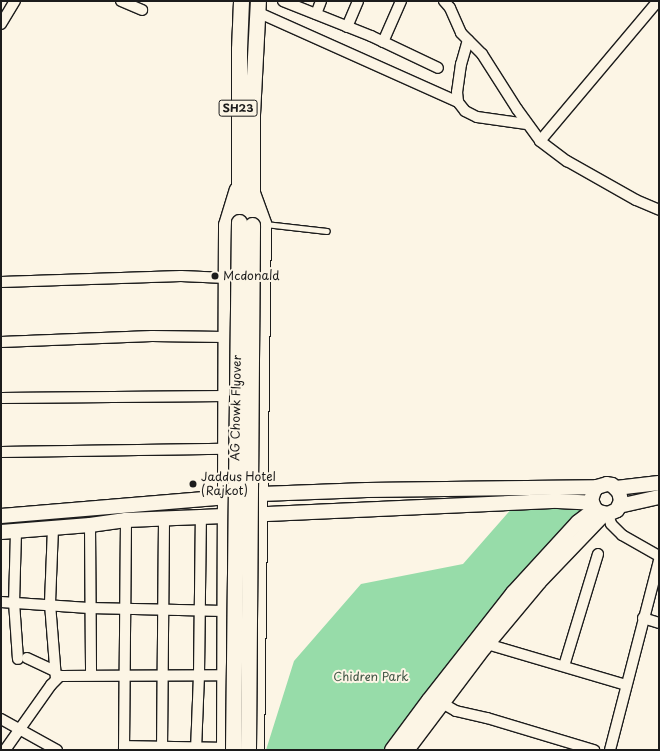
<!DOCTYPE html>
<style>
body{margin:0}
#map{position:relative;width:660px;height:751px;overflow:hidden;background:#fcf5e5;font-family:"Playpen Sans",sans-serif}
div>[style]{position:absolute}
.green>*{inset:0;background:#97dca9}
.roads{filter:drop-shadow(1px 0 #1c1c1c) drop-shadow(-1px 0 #1c1c1c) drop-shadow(0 1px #1c1c1c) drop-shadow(0 -1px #1c1c1c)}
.lane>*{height:5px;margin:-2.5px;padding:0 2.5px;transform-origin:2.5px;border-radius:2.5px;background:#fcf5e5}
.street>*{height:10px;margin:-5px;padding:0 5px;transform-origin:5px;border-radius:5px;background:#fcf5e5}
.secondary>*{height:14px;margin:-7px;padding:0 7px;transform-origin:7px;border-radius:7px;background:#fcf5e5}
.primary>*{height:15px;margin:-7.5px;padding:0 7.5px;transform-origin:7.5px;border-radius:7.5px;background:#fcf5e5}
.bridges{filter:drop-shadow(1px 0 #1c1c1c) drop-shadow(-1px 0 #1c1c1c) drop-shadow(0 1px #1c1c1c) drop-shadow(0 -1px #1c1c1c)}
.primary-bridge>*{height:15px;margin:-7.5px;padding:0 7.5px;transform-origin:7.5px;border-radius:7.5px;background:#fcf5e5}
.dots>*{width:11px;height:11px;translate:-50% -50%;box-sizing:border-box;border:2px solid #fcf5e5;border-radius:50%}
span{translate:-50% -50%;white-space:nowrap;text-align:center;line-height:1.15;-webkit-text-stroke:4px #fcf5e5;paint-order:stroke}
.shield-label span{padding:1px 3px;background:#fcf5e5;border:1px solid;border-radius:3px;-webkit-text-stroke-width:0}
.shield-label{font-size:11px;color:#1c1c1c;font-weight:700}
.poi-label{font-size:12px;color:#1c1c1c}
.left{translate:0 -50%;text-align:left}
.street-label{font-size:12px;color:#1c1c1c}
.park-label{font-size:12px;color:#415646}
.frame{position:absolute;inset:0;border:2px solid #1c1c1c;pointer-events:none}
</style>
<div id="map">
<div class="green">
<div style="clip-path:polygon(514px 506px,584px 506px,402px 750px,266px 750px,294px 661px,361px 584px,463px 564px)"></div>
</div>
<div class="roads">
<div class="lane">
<div style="left:265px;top:224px;width:62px;rotate:6.4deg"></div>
</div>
<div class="street">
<div style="left:121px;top:1px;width:23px;rotate:23deg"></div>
<div style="left:283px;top:1px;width:95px;rotate:21.7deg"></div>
<div style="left:371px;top:36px;width:74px;rotate:25.5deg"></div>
<div style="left:444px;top:1px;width:9px;rotate:49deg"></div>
<div style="left:450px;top:8px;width:27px;rotate:66deg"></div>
<div style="left:461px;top:33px;width:30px;rotate:45deg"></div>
<div style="left:482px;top:54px;width:65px;rotate:57.5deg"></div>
<div style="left:517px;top:109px;width:39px;rotate:54deg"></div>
<div style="left:540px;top:141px;width:34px;rotate:37deg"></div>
<div style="left:567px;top:161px;width:79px;rotate:29.5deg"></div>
<div style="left:636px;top:200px;width:25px;rotate:23deg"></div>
<div style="left:257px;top:12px;width:220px;rotate:24.1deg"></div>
<div style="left:316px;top:14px;width:14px;rotate:-69deg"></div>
<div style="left:1px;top:24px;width:27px;rotate:-59deg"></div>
<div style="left:347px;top:27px;width:28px;rotate:-67deg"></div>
<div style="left:468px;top:40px;width:25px;rotate:106deg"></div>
<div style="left:461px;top:64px;width:28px;rotate:98deg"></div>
<div style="left:457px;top:92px;width:10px;rotate:84deg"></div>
<div style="left:458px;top:102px;width:11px;rotate:52deg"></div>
<div style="left:465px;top:111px;width:13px;rotate:27deg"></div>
<div style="left:477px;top:117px;width:50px;rotate:8deg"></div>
<div style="left:383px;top:42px;width:45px;rotate:-66.3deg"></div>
<div style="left:540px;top:141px;width:183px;rotate:-49.9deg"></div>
<div style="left:1px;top:282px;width:180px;rotate:-1.9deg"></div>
<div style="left:181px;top:276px;width:45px;rotate:2.5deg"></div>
<div style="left:1px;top:342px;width:151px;rotate:-2.3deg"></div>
<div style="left:152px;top:336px;width:73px;rotate:0.8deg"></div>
<div style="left:1px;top:398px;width:224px;rotate:-0.5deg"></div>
<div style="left:1px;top:452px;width:224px;rotate:-0.8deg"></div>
<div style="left:608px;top:514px;width:10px;rotate:73deg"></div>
<div style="left:611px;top:524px;width:16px;rotate:45deg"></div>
<div style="left:622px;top:535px;width:43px;rotate:29.6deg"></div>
<div style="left:90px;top:525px;width:150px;rotate:89.6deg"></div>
<div style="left:53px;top:528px;width:76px;rotate:92.3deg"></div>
<div style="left:50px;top:604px;width:75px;rotate:85.4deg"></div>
<div style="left:16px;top:532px;width:70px;rotate:91.6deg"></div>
<div style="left:14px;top:602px;width:57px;rotate:86deg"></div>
<div style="left:1px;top:602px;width:88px;rotate:3.9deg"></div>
<div style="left:89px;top:608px;width:135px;rotate:1.3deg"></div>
<div style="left:643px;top:618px;width:17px;rotate:17deg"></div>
<div style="left:487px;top:644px;width:145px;rotate:16.4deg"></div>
<div style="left:27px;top:658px;width:31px;rotate:25deg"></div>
<div style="left:564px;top:666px;width:117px;rotate:-73.1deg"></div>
<div style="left:442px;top:703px;width:16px;rotate:30deg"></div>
<div style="left:456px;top:711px;width:32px;rotate:13deg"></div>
<div style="left:487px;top:718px;width:112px;rotate:16.7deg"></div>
<div style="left:1px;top:719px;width:64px;rotate:29deg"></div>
<div style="left:124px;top:746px;width:100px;rotate:1.1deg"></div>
<div style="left:5px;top:750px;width:80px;rotate:-54.7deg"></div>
<div style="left:51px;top:685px;width:13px;rotate:-45deg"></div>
<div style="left:60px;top:676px;width:164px;rotate:-0.3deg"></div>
<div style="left:124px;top:750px;width:230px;rotate:-89.5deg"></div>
<div style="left:162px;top:750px;width:231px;rotate:-89.5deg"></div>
<div style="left:196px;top:750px;width:76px;rotate:-87.7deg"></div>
<div style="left:199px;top:674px;width:157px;rotate:-89.3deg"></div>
<div style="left:610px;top:750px;width:196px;rotate:-75.5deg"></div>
</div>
<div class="secondary">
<div style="left:253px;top:193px;width:33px;rotate:70deg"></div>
<div style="left:264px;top:224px;width:526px;rotate:90.76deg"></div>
<div style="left:616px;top:488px;width:43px;rotate:-6.6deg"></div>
<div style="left:619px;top:506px;width:41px;rotate:-12.7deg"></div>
<div style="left:1px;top:516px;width:261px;rotate:-4.8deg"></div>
<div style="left:261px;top:494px;width:106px;rotate:-2.2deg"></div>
<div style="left:367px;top:490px;width:230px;rotate:-0.7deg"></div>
<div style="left:597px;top:487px;width:10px;rotate:-17deg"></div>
<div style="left:607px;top:484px;width:5px;rotate:11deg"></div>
<div style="left:612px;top:485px;width:10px;rotate:45deg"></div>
<div style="left:619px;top:492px;width:9px;rotate:77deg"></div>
<div style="left:621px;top:501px;width:10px;rotate:114deg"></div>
<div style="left:617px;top:510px;width:10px;rotate:156deg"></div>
<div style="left:608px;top:514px;width:9px;rotate:-167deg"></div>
<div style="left:599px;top:512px;width:5px;rotate:-143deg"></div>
<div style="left:595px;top:509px;width:10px;rotate:-114deg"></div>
<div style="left:591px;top:500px;width:9px;rotate:-72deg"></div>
<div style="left:594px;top:491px;width:5px;rotate:-53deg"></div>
<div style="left:1px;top:532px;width:89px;rotate:-4.5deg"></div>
<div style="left:90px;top:525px;width:36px;rotate:-8deg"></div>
<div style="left:126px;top:520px;width:75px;rotate:-2.3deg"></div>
<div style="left:201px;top:517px;width:357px;rotate:-2.6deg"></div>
<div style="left:558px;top:501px;width:34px;rotate:3deg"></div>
<div style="left:224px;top:750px;width:525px;rotate:-89.78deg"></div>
<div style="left:226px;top:225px;width:37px;rotate:-73deg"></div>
<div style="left:392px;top:750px;width:62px;rotate:-53.5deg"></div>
<div style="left:429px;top:700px;width:136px;rotate:-51.9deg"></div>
<div style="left:513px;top:593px;width:96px;rotate:-47.5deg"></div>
<div style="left:578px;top:522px;width:21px;rotate:-37deg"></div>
<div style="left:407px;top:750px;width:128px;rotate:-53deg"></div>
<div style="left:484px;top:648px;width:86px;rotate:-50.2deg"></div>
<div style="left:539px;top:582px;width:94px;rotate:-46.3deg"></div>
</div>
<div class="primary">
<div style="left:239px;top:222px;width:173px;rotate:-90deg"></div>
<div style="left:239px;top:49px;width:48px;rotate:-87.6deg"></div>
<div style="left:252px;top:225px;width:111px;rotate:-90deg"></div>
<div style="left:252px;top:114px;width:113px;rotate:-87deg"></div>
</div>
</div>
<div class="bridges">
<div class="primary-bridge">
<div style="left:233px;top:750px;width:528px;rotate:-89.35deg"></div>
<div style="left:248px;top:750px;width:525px;rotate:-89.56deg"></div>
</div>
</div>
<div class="dots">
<div style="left:215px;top:276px;background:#1c1c1c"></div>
<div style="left:193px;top:484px;background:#1c1c1c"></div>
</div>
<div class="shield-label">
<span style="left:238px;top:108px">SH23</span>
</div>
<div class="poi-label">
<span class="left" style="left:223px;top:276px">Mcdonald</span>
<span class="left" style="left:201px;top:484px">Jaddus Hotel<br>(Rajkot)</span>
</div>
<div class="street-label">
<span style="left:236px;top:408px;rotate:-89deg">AG Chowk Flyover</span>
</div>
<div class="park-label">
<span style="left:371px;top:677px">Chidren Park</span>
</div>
<div class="frame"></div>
</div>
